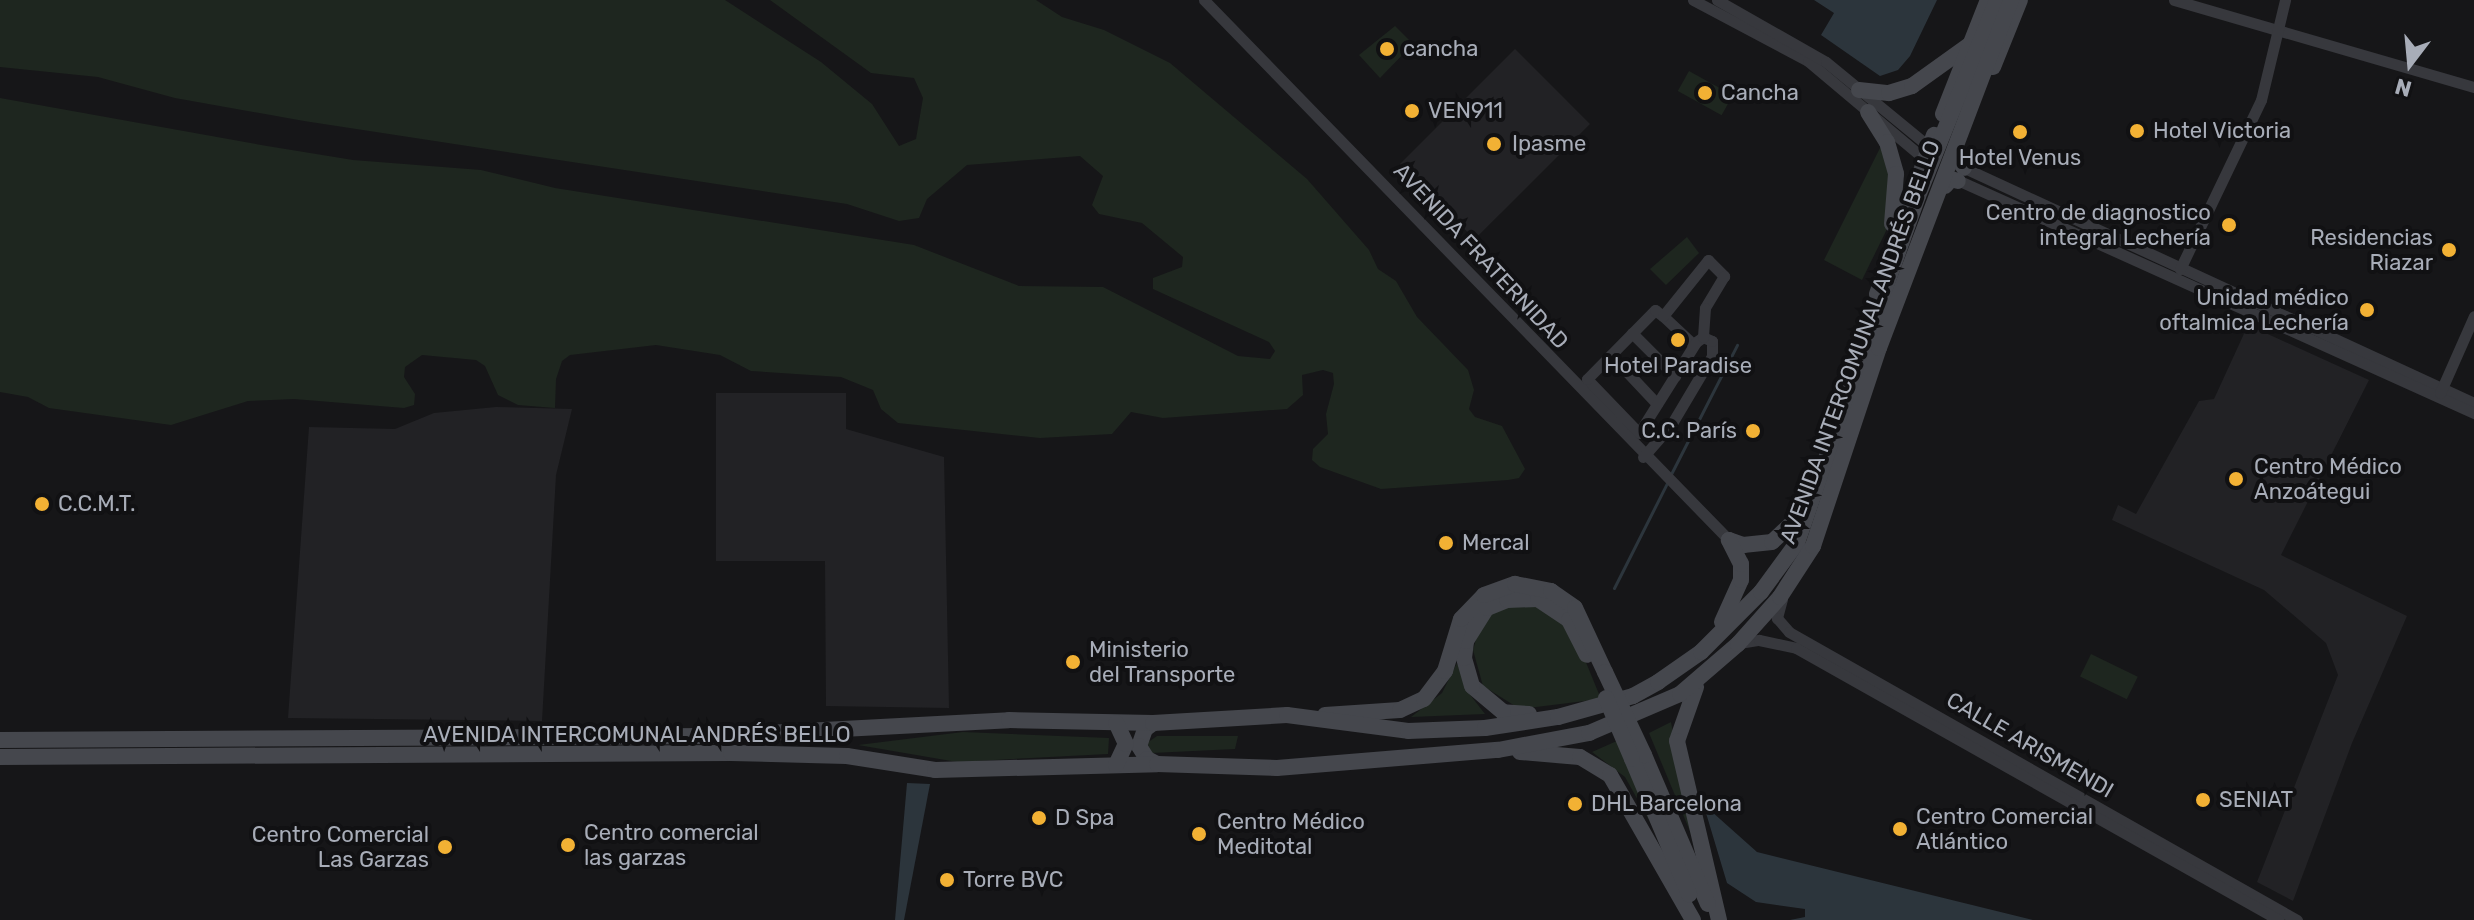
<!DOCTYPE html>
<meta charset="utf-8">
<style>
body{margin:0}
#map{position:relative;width:2474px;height:920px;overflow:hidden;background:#161618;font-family:Rubik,sans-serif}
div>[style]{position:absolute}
.built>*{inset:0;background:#222225;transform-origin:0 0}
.green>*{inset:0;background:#1e261f;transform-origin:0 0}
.water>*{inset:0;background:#2c353c}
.stream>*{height:3px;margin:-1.5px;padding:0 1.5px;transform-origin:1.5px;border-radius:1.5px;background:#2c353c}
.minor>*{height:11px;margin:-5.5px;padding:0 5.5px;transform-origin:5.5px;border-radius:5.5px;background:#37383d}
.secondary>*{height:16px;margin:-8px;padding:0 8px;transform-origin:8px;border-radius:8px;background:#45474d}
.secondary-bridge>*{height:16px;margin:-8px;padding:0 8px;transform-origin:8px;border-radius:8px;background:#45474d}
.dots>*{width:22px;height:22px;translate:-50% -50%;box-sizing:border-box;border:4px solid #111113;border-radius:50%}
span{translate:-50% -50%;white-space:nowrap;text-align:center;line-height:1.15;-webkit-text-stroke:8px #111113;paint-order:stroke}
.poi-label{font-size:22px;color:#a8adb8}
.left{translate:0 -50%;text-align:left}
.right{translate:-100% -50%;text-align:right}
.street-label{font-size:22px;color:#a8adb8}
.north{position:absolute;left:2370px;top:24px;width:80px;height:80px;-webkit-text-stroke:6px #111113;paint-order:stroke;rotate:196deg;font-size:22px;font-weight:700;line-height:32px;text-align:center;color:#a8adb8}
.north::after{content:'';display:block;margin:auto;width:28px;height:36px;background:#a8adb8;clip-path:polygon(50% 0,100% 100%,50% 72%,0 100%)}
</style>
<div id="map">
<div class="built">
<div style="left:1515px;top:49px;width:106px;height:163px;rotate:45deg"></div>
<div style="clip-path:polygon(2248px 325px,2369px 380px,2281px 555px,2407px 616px,2352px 743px,2293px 901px,2257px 882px,2338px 675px,2326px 643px,2264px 590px,2112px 520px,2118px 505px,2136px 514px,2199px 401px,2214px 399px)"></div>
<div style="clip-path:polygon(716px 393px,846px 393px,846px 429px,944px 457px,949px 708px,826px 706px,825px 561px,716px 561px)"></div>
<div style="clip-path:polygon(496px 407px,572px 409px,556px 475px,542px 721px,288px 718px,309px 427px,395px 429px,434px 413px)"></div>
</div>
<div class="green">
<div style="clip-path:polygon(0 0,725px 0,821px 62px,872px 104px,899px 146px,916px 139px,923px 98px,914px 78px,871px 73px,770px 0,1036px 0,1062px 17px,1104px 30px,1170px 63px,1307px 179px,1369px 250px,1378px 269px,1396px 281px,1417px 317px,1468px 370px,1474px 390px,1469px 409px,1475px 417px,1502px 426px,1525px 469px,1519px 478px,1508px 480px,1381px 489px,1320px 467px,1312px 460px,1313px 449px,1328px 434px,1326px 414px,1334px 384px,1333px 373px,1323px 370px,1302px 375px,1303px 395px,1287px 409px,1163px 418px,1131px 412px,1112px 434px,1040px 438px,898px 423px,881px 409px,873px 390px,841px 377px,751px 371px,720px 355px,656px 345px,570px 355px,562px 361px,556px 379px,555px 408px,518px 405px,498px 395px,485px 366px,476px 360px,422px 355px,405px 367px,404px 377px,415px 394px,414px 405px,404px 408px,294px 399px,248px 401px,171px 425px,49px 408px,28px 397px,0 392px,0 98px,267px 146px,353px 160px,481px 170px,555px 188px,914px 245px,1019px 286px,1103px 287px,1238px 356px,1270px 359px,1275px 351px,1269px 342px,1153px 289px,1153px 278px,1182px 267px,1183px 257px,1142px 223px,1099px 214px,1092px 205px,1103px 176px,1080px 156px,967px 165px,927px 199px,919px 218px,899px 221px,847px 204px,304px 121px,175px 98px,98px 77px,0 67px)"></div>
<div style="clip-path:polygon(1395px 26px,1413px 44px,1380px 78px,1359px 55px)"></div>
<div style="left:1689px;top:71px;width:50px;height:23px;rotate:29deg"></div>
<div style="clip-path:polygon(1882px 144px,1893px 174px,1887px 229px,1862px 280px,1824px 260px)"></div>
<div style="clip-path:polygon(1687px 237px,1699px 253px,1666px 285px,1650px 269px)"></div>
<div style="clip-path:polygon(1510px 603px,1546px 607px,1574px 633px,1601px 699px,1520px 709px,1483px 686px,1473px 650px,1479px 629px,1494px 610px)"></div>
<div style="left:2091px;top:654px;width:52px;height:25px;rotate:26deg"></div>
<div style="clip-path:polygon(1457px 663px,1468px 692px,1485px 714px,1411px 717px,1442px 693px)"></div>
<div style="clip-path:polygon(1671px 722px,1694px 841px,1649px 733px)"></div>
<div style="clip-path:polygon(963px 732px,1109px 738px,1108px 754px,957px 762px,858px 745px)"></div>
<div style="clip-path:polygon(1157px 736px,1238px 736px,1235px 749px,1152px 753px,1147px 743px)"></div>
<div style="clip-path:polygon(1619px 740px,1660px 840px,1625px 777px,1592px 752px)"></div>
</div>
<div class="water">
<div style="clip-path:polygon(1814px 0,1937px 0,1910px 56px,1898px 70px,1880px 76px,1821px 35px,1834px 13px)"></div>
<div style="clip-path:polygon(907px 783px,930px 784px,904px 920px,895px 920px)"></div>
<div style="clip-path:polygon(1711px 811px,1757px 852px,2033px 920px,1790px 920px,1805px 917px,1805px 909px,1756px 902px,1727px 883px,1706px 813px)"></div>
</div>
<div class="stream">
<div style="left:1671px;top:474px;width:145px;rotate:-62.9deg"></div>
<div style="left:1614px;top:588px;width:120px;rotate:-63.2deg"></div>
</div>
<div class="minor">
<div style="left:1204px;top:0;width:753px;rotate:45.81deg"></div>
<div style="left:1693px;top:0;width:130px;rotate:27.9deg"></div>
<div style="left:1808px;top:61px;width:157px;rotate:40.1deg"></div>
<div style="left:1717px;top:0;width:125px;rotate:29.6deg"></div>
<div style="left:1826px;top:62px;width:139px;rotate:39.4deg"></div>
<div style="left:2174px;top:0;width:312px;rotate:16.2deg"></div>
<div style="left:1958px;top:165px;width:568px;rotate:24.76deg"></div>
<div style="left:1953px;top:178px;width:572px;rotate:24.28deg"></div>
<div style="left:2180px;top:269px;width:187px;rotate:-64.4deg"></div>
<div style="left:2261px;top:100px;width:103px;rotate:-76.5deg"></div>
<div style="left:1663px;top:316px;width:42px;rotate:43.1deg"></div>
<div style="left:1632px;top:333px;width:61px;rotate:45deg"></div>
<div style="left:1611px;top:355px;width:67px;rotate:46.8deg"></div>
<div style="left:2440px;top:393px;width:84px;rotate:-66.2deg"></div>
<div style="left:1643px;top:457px;width:43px;rotate:-48.8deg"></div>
<div style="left:1671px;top:425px;width:80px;rotate:-59.3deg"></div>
<div style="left:1712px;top:356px;width:15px;rotate:-90deg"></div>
<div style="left:1712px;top:341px;width:10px;rotate:-156deg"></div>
<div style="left:1703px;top:337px;width:9px;rotate:144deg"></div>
<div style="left:1696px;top:342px;width:107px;rotate:122.1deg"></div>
<div style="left:1639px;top:433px;width:75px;rotate:-133.9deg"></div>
<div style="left:1587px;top:379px;width:97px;rotate:-45.4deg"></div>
<div style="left:1655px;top:310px;width:10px;rotate:37deg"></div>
<div style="left:1663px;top:316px;width:72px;rotate:-51.2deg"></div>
<div style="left:1708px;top:260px;width:23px;rotate:45deg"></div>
<div style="left:1724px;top:276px;width:37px;rotate:121deg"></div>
<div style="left:1705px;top:308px;width:29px;rotate:94deg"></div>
<div style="left:1782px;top:599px;width:20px;rotate:105deg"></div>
<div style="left:1777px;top:618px;width:18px;rotate:49deg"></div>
<div style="left:1789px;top:632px;width:584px;rotate:29.55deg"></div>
<div style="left:1739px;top:643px;width:20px;rotate:-9deg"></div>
<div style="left:1759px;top:640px;width:38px;rotate:12deg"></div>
<div style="left:1796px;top:648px;width:554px;rotate:29.39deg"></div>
</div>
<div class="secondary">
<div style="left:1993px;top:67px;width:72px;rotate:-68.1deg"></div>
<div style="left:1859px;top:90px;width:30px;rotate:6deg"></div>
<div style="left:1889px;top:93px;width:24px;rotate:-17deg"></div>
<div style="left:1912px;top:86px;width:70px;rotate:-35.7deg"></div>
<div style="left:1868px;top:112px;width:36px;rotate:58deg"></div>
<div style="left:1887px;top:142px;width:33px;rotate:74deg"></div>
<div style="left:1896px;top:174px;width:50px;rotate:94.6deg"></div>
<div style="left:1943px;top:114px;width:123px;rotate:-68.5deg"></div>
<div style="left:1958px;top:154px;width:15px;rotate:67deg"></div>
<div style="left:1945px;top:186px;width:9px;rotate:-49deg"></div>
<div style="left:1951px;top:179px;width:7px;rotate:16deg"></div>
<div style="left:1877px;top:294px;width:169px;rotate:-70.3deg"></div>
<div style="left:1729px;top:540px;width:15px;rotate:20deg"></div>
<div style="left:1743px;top:545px;width:29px;rotate:-6deg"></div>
<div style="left:1772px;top:542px;width:42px;rotate:-43.1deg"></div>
<div style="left:1722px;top:622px;width:46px;rotate:-65.7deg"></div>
<div style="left:1741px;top:580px;width:16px;rotate:-90deg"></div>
<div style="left:1741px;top:564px;width:27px;rotate:-117deg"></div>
<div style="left:1696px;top:687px;width:57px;rotate:109.4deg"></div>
<div style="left:1677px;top:741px;width:184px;rotate:76.8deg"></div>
<div style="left:1529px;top:714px;width:26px;rotate:-176deg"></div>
<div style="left:1503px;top:712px;width:40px;rotate:-140deg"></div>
<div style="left:1472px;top:686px;width:29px;rotate:-106deg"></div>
<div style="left:1464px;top:658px;width:17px;rotate:-83deg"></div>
<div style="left:1466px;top:641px;width:39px;rotate:-58deg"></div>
<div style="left:1487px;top:608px;width:22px;rotate:-22deg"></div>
<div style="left:1507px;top:600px;width:31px;rotate:-2deg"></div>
<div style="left:1538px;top:599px;width:37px;rotate:34deg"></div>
<div style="left:1569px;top:620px;width:39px;rotate:63deg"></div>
<div style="left:1325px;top:715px;width:75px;rotate:-3.8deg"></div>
<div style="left:1400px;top:710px;width:26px;rotate:-25deg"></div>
<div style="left:1424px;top:699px;width:35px;rotate:-53deg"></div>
<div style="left:1445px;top:671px;width:54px;rotate:-72.9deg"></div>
<div style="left:1461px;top:619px;width:33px;rotate:-46deg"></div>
<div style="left:1484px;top:595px;width:33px;rotate:-20deg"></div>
<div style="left:1515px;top:584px;width:37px;rotate:11deg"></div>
<div style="left:1551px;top:591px;width:29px;rotate:35deg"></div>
<div style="left:1575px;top:608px;width:71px;rotate:64.9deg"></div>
<div style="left:1153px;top:723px;width:10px;rotate:143deg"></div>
<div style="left:1145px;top:729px;width:18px;rotate:109deg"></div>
<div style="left:1139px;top:746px;width:15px;rotate:58deg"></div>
<div style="left:1147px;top:759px;width:11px;rotate:27deg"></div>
<div style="left:0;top:740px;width:708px;rotate:-0.32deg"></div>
<div style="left:708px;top:736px;width:301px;rotate:-3deg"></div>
<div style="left:1009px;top:720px;width:144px;rotate:1.2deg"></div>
<div style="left:1153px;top:723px;width:134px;rotate:-3.4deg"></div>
<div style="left:1287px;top:715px;width:122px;rotate:7.5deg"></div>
<div style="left:1408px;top:731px;width:77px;rotate:-2.2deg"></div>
<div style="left:1485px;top:728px;width:74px;rotate:-8.6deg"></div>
<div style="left:1558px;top:717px;width:78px;rotate:-15.6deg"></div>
<div style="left:1633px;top:696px;width:29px;rotate:-29deg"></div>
<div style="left:1658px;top:682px;width:52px;rotate:-34.9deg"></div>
<div style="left:1701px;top:652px;width:85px;rotate:-45deg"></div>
<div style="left:1761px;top:592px;width:61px;rotate:-53.7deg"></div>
<div style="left:1797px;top:543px;width:209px;rotate:-71deg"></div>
<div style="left:1520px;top:752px;width:60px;rotate:4.8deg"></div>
<div style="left:1580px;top:757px;width:35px;rotate:31deg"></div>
<div style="left:1610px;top:775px;width:167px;rotate:60.2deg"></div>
<div style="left:1644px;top:755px;width:162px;rotate:66.8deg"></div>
<div style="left:0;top:757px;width:731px;rotate:-0.31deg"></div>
<div style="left:731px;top:753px;width:116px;rotate:1.5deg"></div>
<div style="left:847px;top:756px;width:89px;rotate:9deg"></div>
<div style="left:935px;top:770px;width:222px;rotate:-1.5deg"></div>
<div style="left:1157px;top:764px;width:120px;rotate:1.9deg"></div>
<div style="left:1277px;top:768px;width:222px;rotate:-4.7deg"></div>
<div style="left:1498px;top:750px;width:93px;rotate:-10.6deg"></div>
<div style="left:1589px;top:733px;width:99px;rotate:-23.2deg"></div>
<div style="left:1680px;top:694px;width:77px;rotate:-40.8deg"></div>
<div style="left:1738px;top:644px;width:63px;rotate:-48.2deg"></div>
<div style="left:1780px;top:597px;width:61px;rotate:-57.1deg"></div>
<div style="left:1813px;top:546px;width:209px;rotate:-71.6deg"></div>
<div style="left:1632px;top:759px;width:147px;rotate:67.1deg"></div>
<div style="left:1116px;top:765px;width:23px;rotate:-65deg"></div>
<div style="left:1126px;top:744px;width:23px;rotate:-115deg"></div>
</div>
<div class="secondary-bridge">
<div style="left:1865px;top:345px;width:158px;rotate:-70.4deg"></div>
<div style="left:1918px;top:196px;width:211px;rotate:-68deg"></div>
<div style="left:1879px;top:348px;width:372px;rotate:-69.2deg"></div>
<div style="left:1605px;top:672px;width:92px;rotate:64.8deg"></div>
<div style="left:1606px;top:698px;width:66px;rotate:66.9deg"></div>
</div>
<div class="dots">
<div style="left:1387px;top:49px;background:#f2b134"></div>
<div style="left:1705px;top:93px;background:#f2b134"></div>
<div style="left:1412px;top:111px;background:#f2b134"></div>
<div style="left:2137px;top:131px;background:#f2b134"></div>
<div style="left:2020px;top:132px;background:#f2b134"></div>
<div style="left:1494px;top:144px;background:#f2b134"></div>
<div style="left:2229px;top:225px;background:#f2b134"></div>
<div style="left:2449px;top:250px;background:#f2b134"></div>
<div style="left:2367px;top:310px;background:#f2b134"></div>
<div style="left:1678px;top:340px;background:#f2b134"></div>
<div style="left:1753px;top:431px;background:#f2b134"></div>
<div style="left:2236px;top:479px;background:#f2b134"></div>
<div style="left:42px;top:504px;background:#f2b134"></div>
<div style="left:1446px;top:543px;background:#f2b134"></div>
<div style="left:1073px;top:662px;background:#f2b134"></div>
<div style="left:2203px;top:800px;background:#f2b134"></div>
<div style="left:1575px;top:804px;background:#f2b134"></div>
<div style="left:1039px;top:818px;background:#f2b134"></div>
<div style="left:1900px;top:829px;background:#f2b134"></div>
<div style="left:1199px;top:834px;background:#f2b134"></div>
<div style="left:568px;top:845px;background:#f2b134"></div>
<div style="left:445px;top:847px;background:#f2b134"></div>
<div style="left:947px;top:880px;background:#f2b134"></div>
</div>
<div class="poi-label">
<span class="left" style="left:1403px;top:49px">cancha</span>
<span class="left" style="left:1721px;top:93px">Cancha</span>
<span class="left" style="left:1428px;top:111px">VEN911</span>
<span class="left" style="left:2153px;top:131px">Hotel Victoria</span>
<span class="left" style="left:1512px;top:144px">Ipasme</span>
<span style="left:2020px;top:158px">Hotel Venus</span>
<span class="right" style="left:2211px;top:225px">Centro de diagnostico<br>integral Lechería</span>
<span class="right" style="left:2433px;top:250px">Residencias<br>Riazar</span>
<span class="right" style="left:2349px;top:310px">Unidad médico<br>oftalmica Lechería</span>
<span style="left:1678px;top:366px">Hotel Paradise</span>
<span class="right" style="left:1737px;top:431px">C.C. París</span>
<span class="left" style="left:2254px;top:479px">Centro Médico<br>Anzoátegui</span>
<span class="left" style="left:58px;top:504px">C.C.M.T.</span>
<span class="left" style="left:1462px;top:543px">Mercal</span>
<span class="left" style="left:1089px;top:662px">Ministerio<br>del Transporte</span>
<span class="left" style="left:2219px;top:800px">SENIAT</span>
<span class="left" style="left:1591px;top:804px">DHL Barcelona</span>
<span class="left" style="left:1916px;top:829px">Centro Comercial<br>Atlántico</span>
<span class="left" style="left:1055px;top:818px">D Spa</span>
<span class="left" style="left:1217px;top:834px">Centro Médico<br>Meditotal</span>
<span class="left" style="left:584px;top:845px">Centro comercial<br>las garzas</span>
<span class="right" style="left:429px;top:847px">Centro Comercial<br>Las Garzas</span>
<span class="left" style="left:963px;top:880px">Torre BVC</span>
</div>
<div class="street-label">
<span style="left:1481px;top:256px;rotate:47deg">AVENIDA FRATERNIDAD</span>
<span style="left:1860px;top:342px;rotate:-70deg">AVENIDA INTERCOMUNAL ANDRÉS BELLO</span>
<span style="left:637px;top:735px">AVENIDA INTERCOMUNAL ANDRÉS BELLO</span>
<span style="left:2030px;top:745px;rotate:30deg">CALLE ARISMENDI</span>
</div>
<div class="north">N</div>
</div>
